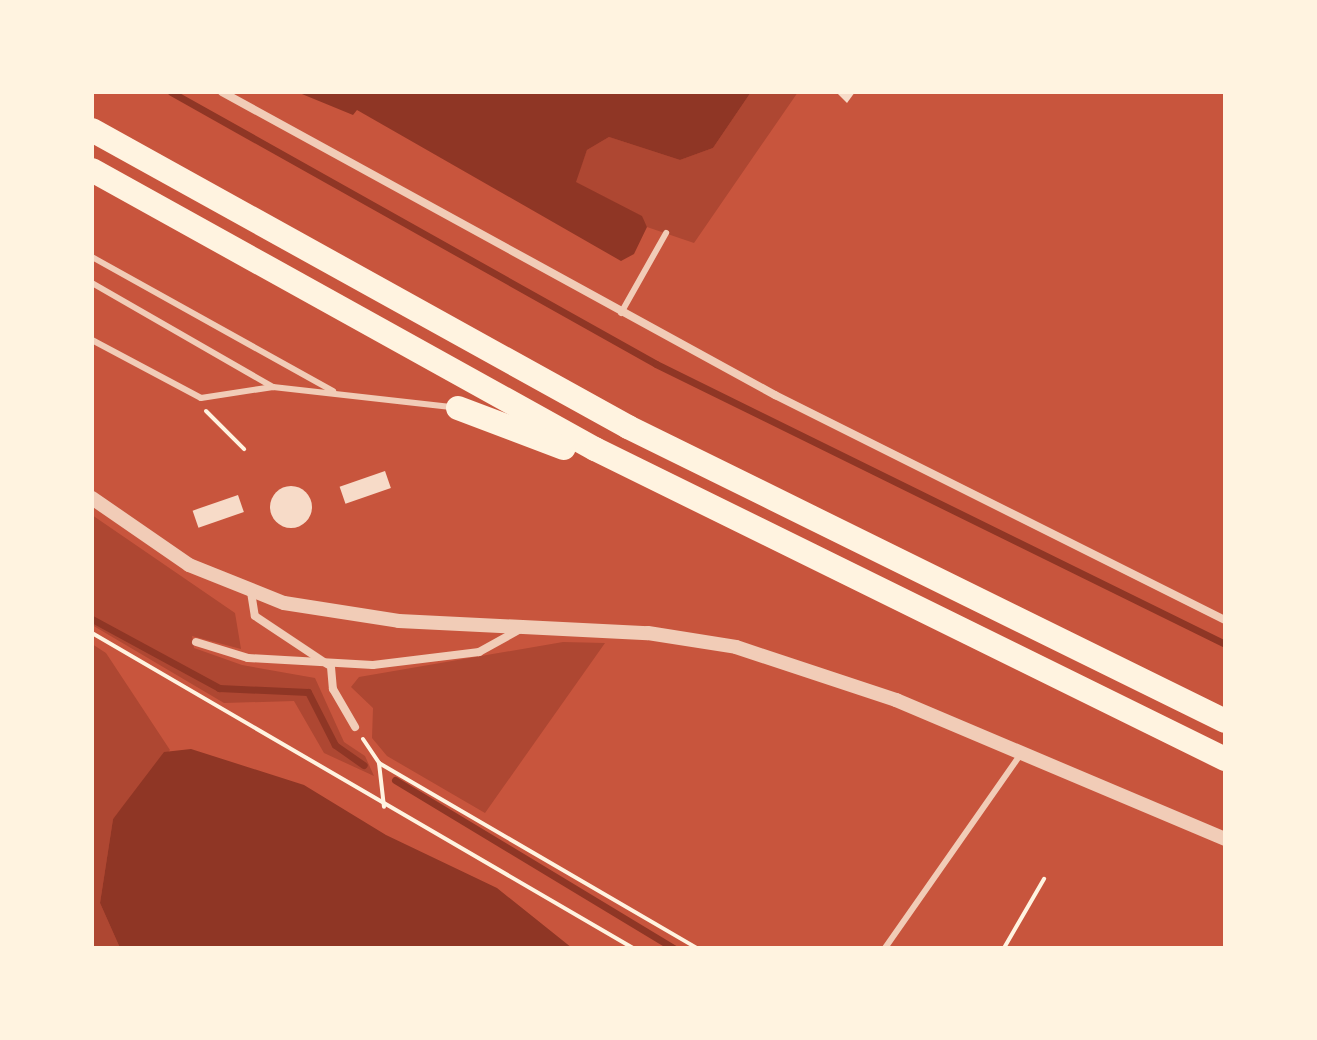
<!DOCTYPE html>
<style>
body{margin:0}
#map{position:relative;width:1317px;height:1040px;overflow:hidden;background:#c8553d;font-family:"Work Sans",sans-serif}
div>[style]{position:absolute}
.green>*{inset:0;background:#ae4732}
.water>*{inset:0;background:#8f3625}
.stream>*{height:7px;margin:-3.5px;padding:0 3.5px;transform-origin:3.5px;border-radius:3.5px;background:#8f3625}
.building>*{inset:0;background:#f7dbc8;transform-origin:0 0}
.round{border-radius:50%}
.path>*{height:4px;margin:-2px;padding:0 2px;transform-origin:2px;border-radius:2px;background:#fff3e0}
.service>*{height:6px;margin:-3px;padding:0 3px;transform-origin:3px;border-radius:3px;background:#f1ccb7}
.minor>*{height:8px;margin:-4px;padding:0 4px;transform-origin:4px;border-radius:4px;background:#f1ccb7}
.tertiary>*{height:14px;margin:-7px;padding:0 7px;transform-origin:7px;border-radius:7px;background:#f1ccb7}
.motorway>*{height:24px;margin:-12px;padding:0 12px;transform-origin:12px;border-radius:12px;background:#fff3e0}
span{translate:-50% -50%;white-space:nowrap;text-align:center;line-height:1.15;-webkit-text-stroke:6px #fff3e0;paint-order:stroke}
.frame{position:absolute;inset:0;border:94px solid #fff3e0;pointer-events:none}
</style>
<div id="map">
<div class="green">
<div style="clip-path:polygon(751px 92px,798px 92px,694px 243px,647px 227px,641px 216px,575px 182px,587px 150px,609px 137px,680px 160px,713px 148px)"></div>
<div style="clip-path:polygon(92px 515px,235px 613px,241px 649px,192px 636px,194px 648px,242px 665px,315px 678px,344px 742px,365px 756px,374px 776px,324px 753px,294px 701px,224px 703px,92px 625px)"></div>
<div style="clip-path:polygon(563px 642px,605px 643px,485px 813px,387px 756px,372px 738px,373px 708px,351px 687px,359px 677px)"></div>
<div style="clip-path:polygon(92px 644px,106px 653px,170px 750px,113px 819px,100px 903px,120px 948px,92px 948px)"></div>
</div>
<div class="water">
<div style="clip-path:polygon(297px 92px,751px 92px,713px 148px,680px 160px,609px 137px,587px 150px,576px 182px,642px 216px,647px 227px,634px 254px,621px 261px,357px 110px,353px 115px)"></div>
<div style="clip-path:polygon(191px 749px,304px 785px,386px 835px,497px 888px,572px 948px,120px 948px,100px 903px,113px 819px,164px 752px)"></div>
</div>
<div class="stream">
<div style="left:171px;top:92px;width:556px;rotate:29.28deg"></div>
<div style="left:656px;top:364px;width:634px;rotate:26.2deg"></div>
<div style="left:92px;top:619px;width:145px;rotate:28.5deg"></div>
<div style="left:219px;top:688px;width:89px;rotate:2.6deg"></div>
<div style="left:308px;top:692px;width:59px;rotate:63deg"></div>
<div style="left:335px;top:745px;width:35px;rotate:35deg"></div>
<div style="left:395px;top:780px;width:326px;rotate:31.1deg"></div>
</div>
<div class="building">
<div style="clip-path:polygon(836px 92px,855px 92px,847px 103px)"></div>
<div style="left:385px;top:471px;width:18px;height:48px;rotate:71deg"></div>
<div class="round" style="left:270px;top:486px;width:42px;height:42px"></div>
<div style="left:238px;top:495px;width:18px;height:48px;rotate:71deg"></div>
</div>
<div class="path">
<div style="left:206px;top:411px;width:54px;rotate:45deg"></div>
<div style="left:92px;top:633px;width:626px;rotate:30.21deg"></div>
<div style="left:363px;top:739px;width:29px;rotate:56deg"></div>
<div style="left:379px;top:763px;width:44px;rotate:83.5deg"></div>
<div style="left:379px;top:763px;width:368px;rotate:30.2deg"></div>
<div style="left:1004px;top:948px;width:80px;rotate:-59.9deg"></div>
</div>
<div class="service">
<div style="left:92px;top:257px;width:276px;rotate:29.1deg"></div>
<div style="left:92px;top:283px;width:209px;rotate:29.9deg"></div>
<div style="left:621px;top:313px;width:92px;rotate:-60.6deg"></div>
<div style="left:92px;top:340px;width:123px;rotate:28deg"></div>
<div style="left:201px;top:398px;width:73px;rotate:-8.7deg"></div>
<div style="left:273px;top:387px;width:179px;rotate:6.4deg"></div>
<div style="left:885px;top:948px;width:237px;rotate:-55deg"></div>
</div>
<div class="minor">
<div style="left:222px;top:92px;width:631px;rotate:28.72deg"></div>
<div style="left:775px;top:395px;width:503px;rotate:26.57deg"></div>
<div style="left:251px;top:592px;width:24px;rotate:81deg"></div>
<div style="left:255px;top:616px;width:87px;rotate:33.7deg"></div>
<div style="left:196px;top:642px;width:54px;rotate:17.1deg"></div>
<div style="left:248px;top:658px;width:125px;rotate:3.2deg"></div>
<div style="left:373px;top:665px;width:107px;rotate:-7deg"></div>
<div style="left:479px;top:652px;width:54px;rotate:-29deg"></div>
<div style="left:331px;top:667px;width:22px;rotate:85deg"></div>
<div style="left:333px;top:689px;width:44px;rotate:59.9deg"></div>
</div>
<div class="tertiary">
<div style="left:92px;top:498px;width:118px;rotate:34.6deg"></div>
<div style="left:189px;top:565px;width:102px;rotate:21.8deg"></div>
<div style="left:284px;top:603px;width:116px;rotate:8.9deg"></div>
<div style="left:399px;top:621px;width:249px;rotate:2.8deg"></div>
<div style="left:648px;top:633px;width:89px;rotate:9deg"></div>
<div style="left:736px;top:647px;width:169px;rotate:18.3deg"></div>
<div style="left:896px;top:700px;width:357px;rotate:22.9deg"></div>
</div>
<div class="motorway">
<div style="left:92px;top:130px;width:613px;rotate:28.99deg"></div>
<div style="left:628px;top:427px;width:665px;rotate:26.22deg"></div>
<div style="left:92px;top:170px;width:575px;rotate:29.02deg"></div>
<div style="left:595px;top:449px;width:702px;rotate:26.2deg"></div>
<div style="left:458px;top:408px;width:113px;rotate:20.7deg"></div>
</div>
<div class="frame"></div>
</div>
